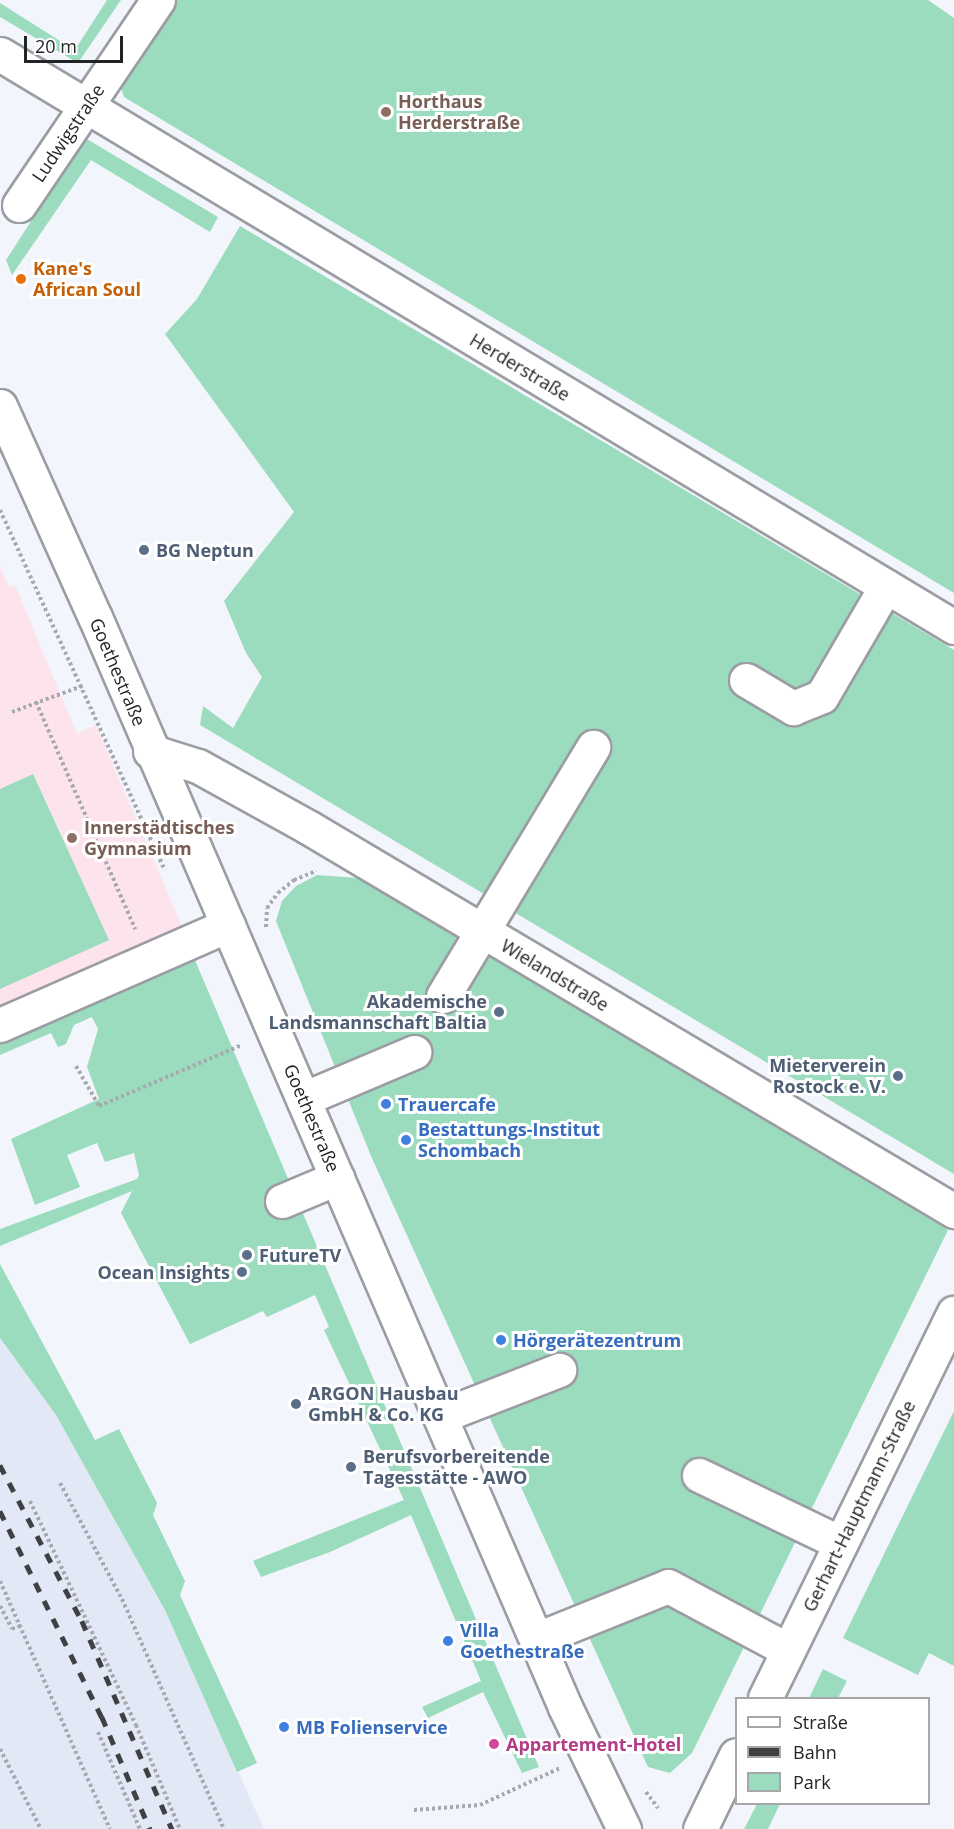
<!DOCTYPE html>
<meta charset="utf-8">
<style>
body{margin:0}
#map{position:relative;width:954px;height:1829px;overflow:hidden;background:#f2f5fb;font-family:"Open Sans",sans-serif}
div>[style]{position:absolute}
.built>*{inset:0;background:#e2e8f5}
.education>*{inset:0;background:#fde3eb}
.green>*{inset:0;background:#9adcbd}
.path>*{height:4px;margin-top:-2px;transform-origin:0;background:repeating-linear-gradient(90deg,#a6a9ad 0 3px,transparent 0 6px)}
.roads{filter:drop-shadow(2px 0 #9b9da3) drop-shadow(-2px 0 #9b9da3) drop-shadow(0 2px #9b9da3) drop-shadow(0 -2px #9b9da3)}
.minor>*{height:33px;margin:-16.5px;padding:0 16.5px;transform-origin:16.5px;border-radius:16.5px;background:#fff}
.rail>*{height:4.5px;margin-top:-2.25px;transform-origin:0;background:repeating-linear-gradient(90deg,#3f4042 0 10px,transparent 0 20px)}
.dots>*{width:16px;height:16px;translate:-50% -50%;box-sizing:border-box;border:3px solid #fff;border-radius:50%}
span{translate:-50% -50%;white-space:nowrap;text-align:center;line-height:1.15;-webkit-text-stroke:6px #fff;paint-order:stroke}
.education-label{font-size:18px;color:#785e54;font-weight:700}
.left{translate:0 -50%;text-align:left}
.street-label{font-size:18px;color:#222325}
.food-label{font-size:18px;color:#c56008;font-weight:700}
.service-label{font-size:18px;color:#4e5e75;font-weight:700}
.right{translate:-100% -50%;text-align:right}
.shop-label{font-size:18px;color:#366cbe;font-weight:700}
.hotel-label{font-size:18px;color:#b23c85;font-weight:700}
.legend{position:absolute;left:735px;top:1697px;width:195px;height:108px;box-sizing:border-box;background:#fff;border:2px solid #a7a7a8;margin:0;padding:8px 10px;list-style:none;font-size:18px;color:#222325}
.legend li{display:flex;align-items:center;gap:12px;height:30px}
.legend b{width:30px;border:2px solid #a7a7a8}
.scale{position:absolute;left:24px;top:36px;width:99px;height:27px;box-sizing:border-box;border:3px solid #222325;border-top:0;padding-left:8px;font-size:18px;line-height:21px;white-space:nowrap;color:#222325;-webkit-text-stroke:4px #fff;paint-order:stroke}
</style>
<div id="map">
<div class="built">
<div style="clip-path:polygon(0 1338px,56px 1415px,165px 1610px,264px 1829px,0 1829px)"></div>
</div>
<div class="education">
<div style="clip-path:polygon(0 566px,9px 587px,15px 585px,77px 734px,96px 725px,189px 943px,0 1038px)"></div>
</div>
<div class="green">
<div style="clip-path:polygon(107px 0,121px 0,78px 63px,0 17px,0 3px,68px 46px,78px 45px)"></div>
<div style="clip-path:polygon(176px 0,928px 0,954px 18px,954px 593px,124px 97px,119px 81px)"></div>
<div style="clip-path:polygon(85px 138px,218px 217px,210px 232px,91px 160px,12px 275px,6px 260px)"></div>
<div style="clip-path:polygon(240px 226px,954px 650px,954px 1174px,200px 725px,203px 706px,233px 728px,262px 677px,246px 653px,224px 601px,294px 512px,165px 334px,197px 299px)"></div>
<div style="clip-path:polygon(33px 774px,109px 940px,0 989px,0 789px)"></div>
<div style="clip-path:polygon(317px 875px,358px 878px,948px 1230px,692px 1753px,670px 1773px,648px 1767px,371px 1156px,276px 921px,282px 901px,296px 886px)"></div>
<div style="clip-path:polygon(194px 958px,539px 1767px,522px 1773px,483px 1692px,428px 1718px,422px 1707px,481px 1681px,411px 1515px,330px 1552px,261px 1577px,253px 1561px,404px 1500px,324px 1330px,329px 1327px,315px 1295px,267px 1317px,263px 1311px,190px 1344px,121px 1213px,132px 1191px,0 1246px,0 1229px,137px 1179px,139px 1175px,134px 1153px,105px 1162px,97px 1143px,67px 1155px,80px 1187px,35px 1205px,11px 1139px,99px 1099px,87px 1067px,98px 1029px,92px 1017px,74px 1025px,66px 1044px,58px 1047px,51px 1033px,0 1055px,0 1038px)"></div>
<div style="clip-path:polygon(0 1264px,95px 1440px,119px 1429px,157px 1503px,153px 1515px,185px 1581px,180px 1595px,257px 1763px,237px 1772px,165px 1610px,56px 1415px,0 1338px)"></div>
<div style="clip-path:polygon(954px 1411px,954px 1666px,929px 1653px,918px 1675px,843px 1638px)"></div>
<div style="clip-path:polygon(823px 1669px,847px 1681px,838px 1698px,809px 1698px)"></div>
<div style="clip-path:polygon(757px 1804px,780px 1804px,768px 1829px,744px 1829px)"></div>
</div>
<div class="path">
<div style="left:0;top:510px;width:396px;rotate:65.4deg"></div>
<div style="left:36px;top:702px;width:248px;rotate:66.4deg"></div>
<div style="left:12px;top:712px;width:75px;rotate:-20.4deg"></div>
<div style="left:266px;top:927px;width:19px;rotate:-87deg"></div>
<div style="left:267px;top:908px;width:19px;rotate:-54deg"></div>
<div style="left:278px;top:893px;width:21px;rotate:-39deg"></div>
<div style="left:294px;top:880px;width:24px;rotate:-22deg"></div>
<div style="left:76px;top:1066px;width:46px;rotate:60.1deg"></div>
<div style="left:99px;top:1106px;width:155px;rotate:-23.1deg"></div>
<div style="left:60px;top:1483px;width:132px;rotate:61.9deg"></div>
<div style="left:122px;top:1599px;width:252px;rotate:66.1deg"></div>
<div style="left:30px;top:1501px;width:248px;rotate:64.7deg"></div>
<div style="left:136px;top:1725px;width:113px;rotate:67.1deg"></div>
<div style="left:0;top:1581px;width:271px;rotate:66.1deg"></div>
<div style="left:0;top:1606px;width:26px;rotate:62deg"></div>
<div style="left:12px;top:1629px;width:9px;rotate:-21deg"></div>
<div style="left:98px;top:1732px;width:106px;rotate:66.6deg"></div>
<div style="left:0;top:1749px;width:90px;rotate:62.9deg"></div>
<div style="left:646px;top:1792px;width:20px;rotate:53deg"></div>
<div style="left:414px;top:1810px;width:66px;rotate:-4.3deg"></div>
<div style="left:480px;top:1805px;width:88px;rotate:-24.8deg"></div>
</div>
<div class="roads">
<div class="minor">
<div style="left:0;top:54px;width:1113px;rotate:30.99deg"></div>
<div style="left:19px;top:205px;width:248px;rotate:-55.9deg"></div>
<div style="left:0;top:406px;width:231px;rotate:65.8deg"></div>
<div style="left:95px;top:617px;width:1187px;rotate:66.67deg"></div>
<div style="left:565px;top:1707px;width:136px;rotate:64.2deg"></div>
<div style="left:746px;top:680px;width:55px;rotate:30.8deg"></div>
<div style="left:793px;top:708px;width:31px;rotate:-22deg"></div>
<div style="left:822px;top:696px;width:127px;rotate:-59.8deg"></div>
<div style="left:150px;top:751px;width:50px;rotate:17.4deg"></div>
<div style="left:198px;top:766px;width:126px;rotate:29deg"></div>
<div style="left:308px;top:827px;width:752px;rotate:30.73deg"></div>
<div style="left:443px;top:996px;width:291px;rotate:-58.9deg"></div>
<div style="left:0;top:1025px;width:249px;rotate:-23.7deg"></div>
<div style="left:303px;top:1099px;width:121px;rotate:-22.9deg"></div>
<div style="left:282px;top:1201px;width:60px;rotate:-22.7deg"></div>
<div style="left:441px;top:1416px;width:127px;rotate:-21.3deg"></div>
<div style="left:699px;top:1475px;width:157px;rotate:25.7deg"></div>
<div style="left:537px;top:1639px;width:141px;rotate:-22deg"></div>
<div style="left:668px;top:1586px;width:136px;rotate:28.1deg"></div>
<div style="left:765px;top:1698px;width:429px;rotate:-63.9deg"></div>
<div style="left:700px;top:1829px;width:82px;rotate:-64.1deg"></div>
</div>
</div>
<div class="rail">
<div style="left:0;top:1465px;width:176px;rotate:62.3deg"></div>
<div style="left:82px;top:1621px;width:227px;rotate:66.6deg"></div>
<div style="left:0;top:1511px;width:230px;rotate:63.7deg"></div>
<div style="left:102px;top:1717px;width:122px;rotate:66.8deg"></div>
</div>
<div class="dots">
<div style="left:386px;top:112px;background:#8d6e63"></div>
<div style="left:21px;top:279px;background:#e8710a"></div>
<div style="left:144px;top:550px;background:#5c6f8a"></div>
<div style="left:72px;top:838px;background:#8d6e63"></div>
<div style="left:499px;top:1012px;background:#5c6f8a"></div>
<div style="left:898px;top:1076px;background:#5c6f8a"></div>
<div style="left:386px;top:1104px;background:#3f7fe0"></div>
<div style="left:406px;top:1140px;background:#3f7fe0"></div>
<div style="left:247px;top:1255px;background:#5c6f8a"></div>
<div style="left:242px;top:1272px;background:#5c6f8a"></div>
<div style="left:501px;top:1340px;background:#3f7fe0"></div>
<div style="left:296px;top:1404px;background:#5c6f8a"></div>
<div style="left:351px;top:1467px;background:#5c6f8a"></div>
<div style="left:448px;top:1641px;background:#3f7fe0"></div>
<div style="left:284px;top:1727px;background:#3f7fe0"></div>
<div style="left:494px;top:1744px;background:#d1479c"></div>
</div>
<div class="education-label">
<span class="left" style="left:398px;top:112px">Horthaus<br>Herderstraße</span>
<span class="left" style="left:84px;top:838px">Innerstädtisches<br>Gymnasium</span>
</div>
<div class="street-label">
<span style="left:68px;top:133px;rotate:-56deg">Ludwigstraße</span>
<span style="left:520px;top:367px;rotate:31deg">Herderstraße</span>
<span style="left:118px;top:672px;rotate:67deg">Goethestraße</span>
<span style="left:555px;top:975px;rotate:31deg">Wielandstraße</span>
<span style="left:312px;top:1118px;rotate:67deg">Goethestraße</span>
<span style="left:859px;top:1506px;rotate:-64deg">Gerhart-Hauptmann-Straße</span>
</div>
<div class="food-label">
<span class="left" style="left:33px;top:279px">Kane's<br>African Soul</span>
</div>
<div class="service-label">
<span class="left" style="left:156px;top:550px">BG Neptun</span>
<span class="right" style="left:487px;top:1012px">Akademische<br>Landsmannschaft Baltia</span>
<span class="right" style="left:886px;top:1076px">Mieterverein<br>Rostock e. V.</span>
<span class="left" style="left:259px;top:1255px">FutureTV</span>
<span class="right" style="left:230px;top:1272px">Ocean Insights</span>
<span class="left" style="left:308px;top:1404px">ARGON Hausbau<br>GmbH &amp; Co. KG</span>
<span class="left" style="left:363px;top:1467px">Berufsvorbereitende<br>Tagesstätte - AWO</span>
</div>
<div class="shop-label">
<span class="left" style="left:398px;top:1104px">Trauercafe</span>
<span class="left" style="left:418px;top:1140px">Bestattungs-Institut<br>Schombach</span>
<span class="left" style="left:513px;top:1340px">Hörgerätezentrum</span>
<span class="left" style="left:460px;top:1641px">Villa<br>Goethestraße</span>
<span class="left" style="left:296px;top:1727px">MB Folienservice</span>
</div>
<div class="hotel-label">
<span class="left" style="left:506px;top:1744px">Appartement-Hotel</span>
</div>
<ul class="legend">
<li><b style="height:8px;background:#fff"></b>Straße</li>
<li><b style="height:8px;background:#3f4042"></b>Bahn</li>
<li><b style="height:16px;background:#9adcbd"></b>Park</li>
</ul>
<div class="scale">20 m</div>
</div>
